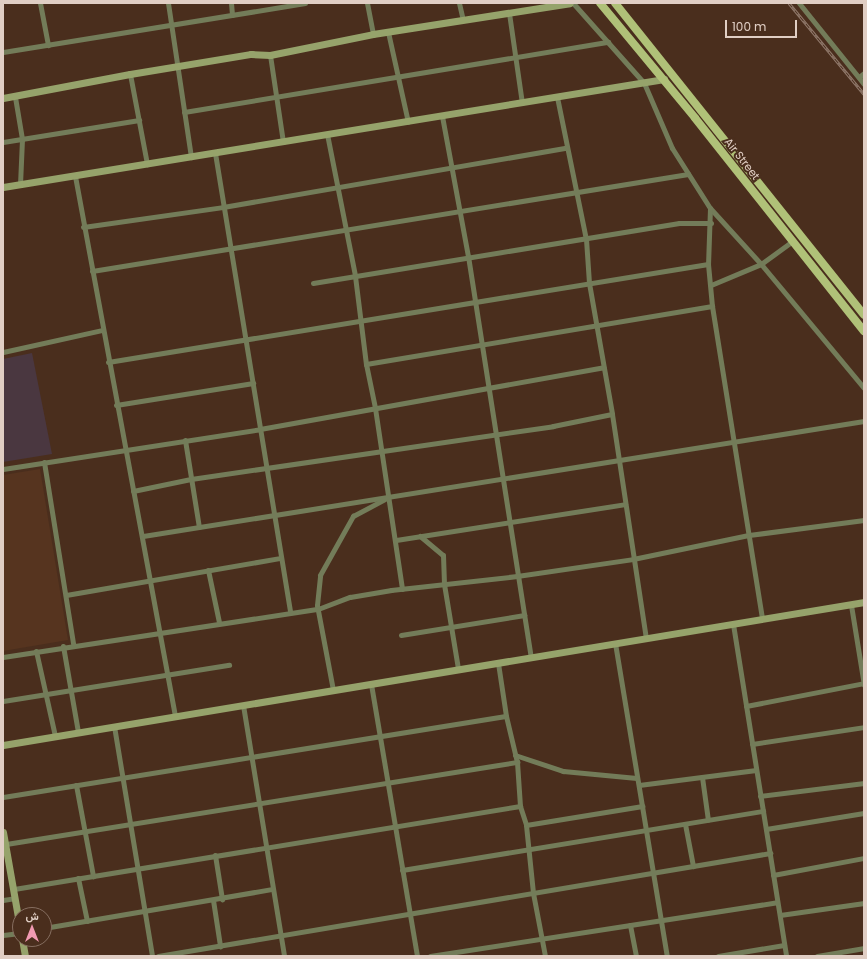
<!DOCTYPE html>
<meta charset="utf-8">
<style>
body{margin:0}
#map{position:relative;width:867px;height:959px;overflow:hidden;background:#4a2e1d;font-family:Poppins,Vazirmatn,sans-serif}
div>[style]{position:absolute}
.built>*{inset:0;background:#56341f}
.medical>*{inset:0;background:#4a3740}
.street>*{height:5px;margin:-2.5px;padding:0 2.5px;transform-origin:2.5px;border-radius:2.5px;background:#737c59}
.secondary>*{height:7px;margin:-3.5px;padding:0 3.5px;transform-origin:3.5px;border-radius:3.5px;background:#96a36b}
.primary>*{height:8px;margin:-4px;padding:0 4px;transform-origin:4px;border-radius:4px;background:#b0c178}
.rail>*{height:3px;margin-top:-1.5px;transform-origin:0;background:repeating-linear-gradient(90deg,#4a2e1d 0 4.5px,#917a6c 0 9px);box-sizing:border-box;border-block:1px solid #917a6c}
span{translate:-50% -50%;white-space:nowrap;text-align:center;line-height:1.15;-webkit-text-stroke:4px #4a2e1d;paint-order:stroke}
.street-label{font-size:11px;color:#e0cec4}
.frame{position:absolute;inset:0;border:4px solid #e0cec4;pointer-events:none}
.north{position:absolute;left:12px;top:907px;width:40px;height:40px;box-sizing:border-box;background:#4a2e1d;border:1px solid #866e60;border-radius:50%;rotate:0deg;font-size:11px;font-weight:700;line-height:16px;text-align:center;color:#e0cec4}
.north::after{content:'';display:block;margin:auto;width:14px;height:18px;background:#f19ab2;clip-path:polygon(50% 0,100% 100%,50% 72%,0 100%)}
.scale{position:absolute;left:725px;top:20px;width:72px;height:18px;box-sizing:border-box;border:2px solid #e0cec4;border-top:0;padding-left:5px;font-size:12px;line-height:14px;white-space:nowrap;color:#e0cec4;-webkit-text-stroke:3px #4a2e1d;paint-order:stroke}
</style>
<div id="map">
<div class="built">
<div style="clip-path:polygon(40px 469px,68px 640px,3px 651px,3px 475px)"></div>
</div>
<div class="medical">
<div style="clip-path:polygon(32px 353px,52px 454px,3px 462px,3px 359px)"></div>
</div>
<div class="street">
<div style="left:40px;top:3px;width:43px;rotate:79.2deg"></div>
<div style="left:168px;top:3px;width:156px;rotate:81.5deg"></div>
<div style="left:231px;top:3px;width:12px;rotate:85deg"></div>
<div style="left:367px;top:3px;width:32px;rotate:79deg"></div>
<div style="left:459px;top:3px;width:17px;rotate:77deg"></div>
<div style="left:573px;top:3px;width:107px;rotate:48.4deg"></div>
<div style="left:644px;top:83px;width:71px;rotate:66.7deg"></div>
<div style="left:672px;top:148px;width:71px;rotate:57.7deg"></div>
<div style="left:710px;top:208px;width:76px;rotate:47.7deg"></div>
<div style="left:761px;top:264px;width:161px;rotate:50.3deg"></div>
<div style="left:799px;top:3px;width:104px;rotate:51.3deg"></div>
<div style="left:509px;top:13px;width:91px;rotate:81.8deg"></div>
<div style="left:388px;top:32px;width:92px;rotate:77.5deg"></div>
<div style="left:3px;top:52px;width:306px;rotate:-9.2deg"></div>
<div style="left:270px;top:55px;width:88px;rotate:81.5deg"></div>
<div style="left:130px;top:74px;width:92px;rotate:79.3deg"></div>
<div style="left:859px;top:77px;width:6px;rotate:-39deg"></div>
<div style="left:15px;top:97px;width:43px;rotate:80.5deg"></div>
<div style="left:22px;top:139px;width:45px;rotate:92.5deg"></div>
<div style="left:557px;top:97px;width:145px;rotate:78.5deg"></div>
<div style="left:586px;top:239px;width:44px;rotate:86.1deg"></div>
<div style="left:589px;top:283px;width:133px;rotate:80deg"></div>
<div style="left:184px;top:112px;width:430px;rotate:-9.4deg"></div>
<div style="left:442px;top:116px;width:142px;rotate:79.5deg"></div>
<div style="left:468px;top:256px;width:406px;rotate:81.1deg"></div>
<div style="left:327px;top:134px;width:145px;rotate:78.8deg"></div>
<div style="left:355px;top:276px;width:89px;rotate:82.9deg"></div>
<div style="left:366px;top:364px;width:45px;rotate:78.4deg"></div>
<div style="left:375px;top:408px;width:183px;rotate:81.5deg"></div>
<div style="left:3px;top:142px;width:138px;rotate:-9.2deg"></div>
<div style="left:215px;top:153px;width:464px;rotate:80.7deg"></div>
<div style="left:75px;top:176px;width:549px;rotate:79.51deg"></div>
<div style="left:710px;top:208px;width:56px;rotate:92deg"></div>
<div style="left:708px;top:264px;width:42px;rotate:84.6deg"></div>
<div style="left:712px;top:306px;width:317px;rotate:80.9deg"></div>
<div style="left:83px;top:227px;width:141px;rotate:-8.1deg"></div>
<div style="left:223px;top:207px;width:348px;rotate:-9.8deg"></div>
<div style="left:92px;top:271px;width:604px;rotate:-9.24deg"></div>
<div style="left:313px;top:283px;width:371px;rotate:-9.3deg"></div>
<div style="left:679px;top:223px;width:32px"></div>
<div style="left:711px;top:285px;width:54px;rotate:-22.8deg"></div>
<div style="left:761px;top:264px;width:39px;rotate:-36deg"></div>
<div style="left:3px;top:352px;width:101px;rotate:-12.5deg"></div>
<div style="left:108px;top:362px;width:608px;rotate:-9.28deg"></div>
<div style="left:366px;top:364px;width:351px;rotate:-9.5deg"></div>
<div style="left:116px;top:405px;width:139px;rotate:-9.1deg"></div>
<div style="left:185px;top:440px;width:88px;rotate:80.9deg"></div>
<div style="left:44px;top:462px;width:184px;rotate:80.9deg"></div>
<div style="left:3px;top:469px;width:260px;rotate:-8.8deg"></div>
<div style="left:260px;top:429px;width:349px;rotate:-10.2deg"></div>
<div style="left:133px;top:491px;width:59px;rotate:-11.7deg"></div>
<div style="left:191px;top:479px;width:366px;rotate:-8.3deg"></div>
<div style="left:553px;top:426px;width:60px;rotate:-11.5deg"></div>
<div style="left:612px;top:414px;width:227px;rotate:81.4deg"></div>
<div style="left:143px;top:536px;width:730px;rotate:-9.06deg"></div>
<div style="left:420px;top:536px;width:30px;rotate:40deg"></div>
<div style="left:443px;top:555px;width:29px;rotate:88deg"></div>
<div style="left:444px;top:584px;width:86px;rotate:80.6deg"></div>
<div style="left:396px;top:540px;width:232px;rotate:-8.9deg"></div>
<div style="left:208px;top:570px;width:53px;rotate:78.1deg"></div>
<div style="left:66px;top:595px;width:218px;rotate:-9.8deg"></div>
<div style="left:851px;top:605px;width:81px;rotate:80.8deg"></div>
<div style="left:733px;top:624px;width:336px;rotate:80.9deg"></div>
<div style="left:401px;top:635px;width:125px;rotate:-9.2deg"></div>
<div style="left:615px;top:643px;width:317px;rotate:80.6deg"></div>
<div style="left:63px;top:646px;width:87px;rotate:80.1deg"></div>
<div style="left:36px;top:651px;width:87px;rotate:77.4deg"></div>
<div style="left:3px;top:657px;width:319px;rotate:-8.7deg"></div>
<div style="left:318px;top:609px;width:34px;rotate:-21deg"></div>
<div style="left:350px;top:597px;width:42px;rotate:-9.7deg"></div>
<div style="left:391px;top:590px;width:127px;rotate:-6.3deg"></div>
<div style="left:517px;top:576px;width:117px;rotate:-8.3deg"></div>
<div style="left:633px;top:559px;width:118px;rotate:-11.7deg"></div>
<div style="left:749px;top:535px;width:116px;rotate:-7.4deg"></div>
<div style="left:498px;top:663px;width:54px;rotate:81.4deg"></div>
<div style="left:506px;top:716px;width:47px;rotate:76.6deg"></div>
<div style="left:517px;top:762px;width:44px;rotate:86.1deg"></div>
<div style="left:520px;top:806px;width:20px;rotate:72deg"></div>
<div style="left:526px;top:825px;width:68px;rotate:84.1deg"></div>
<div style="left:533px;top:893px;width:64px;rotate:79.2deg"></div>
<div style="left:371px;top:684px;width:276px;rotate:80.4deg"></div>
<div style="left:333px;top:690px;width:86px;rotate:-100.7deg"></div>
<div style="left:317px;top:605px;width:30px;rotate:-84deg"></div>
<div style="left:320px;top:575px;width:68px;rotate:-60.8deg"></div>
<div style="left:353px;top:516px;width:36px;rotate:-28deg"></div>
<div style="left:3px;top:701px;width:229px;rotate:-9.1deg"></div>
<div style="left:243px;top:705px;width:254px;rotate:80.7deg"></div>
<div style="left:746px;top:706px;width:120px;rotate:-11deg"></div>
<div style="left:114px;top:726px;width:233px;rotate:80.6deg"></div>
<div style="left:752px;top:744px;width:113px;rotate:-8.6deg"></div>
<div style="left:515px;top:755px;width:51px;rotate:18.4deg"></div>
<div style="left:563px;top:771px;width:74px;rotate:5.4deg"></div>
<div style="left:702px;top:777px;width:43px;rotate:82.1deg"></div>
<div style="left:76px;top:785px;width:93px;rotate:79.4deg"></div>
<div style="left:639px;top:785px;width:118px;rotate:-7.3deg"></div>
<div style="left:760px;top:796px;width:105px;rotate:-7.1deg"></div>
<div style="left:3px;top:797px;width:509px;rotate:-9.15deg"></div>
<div style="left:685px;top:824px;width:43px;rotate:79.2deg"></div>
<div style="left:526px;top:825px;width:118px;rotate:-9.3deg"></div>
<div style="left:766px;top:829px;width:99px;rotate:-9.3deg"></div>
<div style="left:6px;top:844px;width:518px;rotate:-9.12deg"></div>
<div style="left:215px;top:855px;width:45px;rotate:81deg"></div>
<div style="left:402px;top:870px;width:366px;rotate:-9.3deg"></div>
<div style="left:773px;top:875px;width:93px;rotate:-10.6deg"></div>
<div style="left:78px;top:878px;width:44px;rotate:78.2deg"></div>
<div style="left:14px;top:889px;width:513px;rotate:-9.32deg"></div>
<div style="left:3px;top:900px;width:12px;rotate:-9deg"></div>
<div style="left:213px;top:900px;width:47px;rotate:81.3deg"></div>
<div style="left:780px;top:915px;width:85px;rotate:-8.1deg"></div>
<div style="left:630px;top:925px;width:32px;rotate:79deg"></div>
<div style="left:44px;top:928px;width:232px;rotate:-9.7deg"></div>
<div style="left:3px;top:935px;width:17px;rotate:-7deg"></div>
<div style="left:158px;top:956px;width:621px;rotate:-9.55deg"></div>
<div style="left:430px;top:956px;width:351px;rotate:-8.8deg"></div>
<div style="left:718px;top:956px;width:67px;rotate:-9.5deg"></div>
<div style="left:817px;top:956px;width:48px;rotate:-9.7deg"></div>
</div>
<div class="secondary">
<div style="left:3px;top:98px;width:129px;rotate:-10.7deg"></div>
<div style="left:130px;top:74px;width:123px;rotate:-9.4deg"></div>
<div style="left:251px;top:54px;width:19px;rotate:3deg"></div>
<div style="left:270px;top:55px;width:105px;rotate:-11.5deg"></div>
<div style="left:373px;top:34px;width:199px;rotate:-8.9deg"></div>
<div style="left:3px;top:187px;width:670px;rotate:-9.28deg"></div>
<div style="left:3px;top:745px;width:873px;rotate:-9.43deg"></div>
<div style="left:3px;top:832px;width:97px;rotate:80deg"></div>
<div style="left:22px;top:939px;width:17px;rotate:80deg"></div>
</div>
<div class="primary">
<div style="left:600px;top:3px;width:149px;rotate:50.4deg"></div>
<div style="left:695px;top:118px;width:272px;rotate:51.6deg"></div>
<div style="left:615px;top:3px;width:399px;rotate:51.4deg"></div>
</div>
<div class="rail">
<div style="left:789px;top:3px;width:118px;rotate:50.5deg"></div>
</div>
<div class="street-label">
<span style="left:742px;top:159px;rotate:52deg">Air Street</span>
</div>
<div class="frame"></div>
<div class="north">ش</div>
<div class="scale">100 m</div>
</div>
